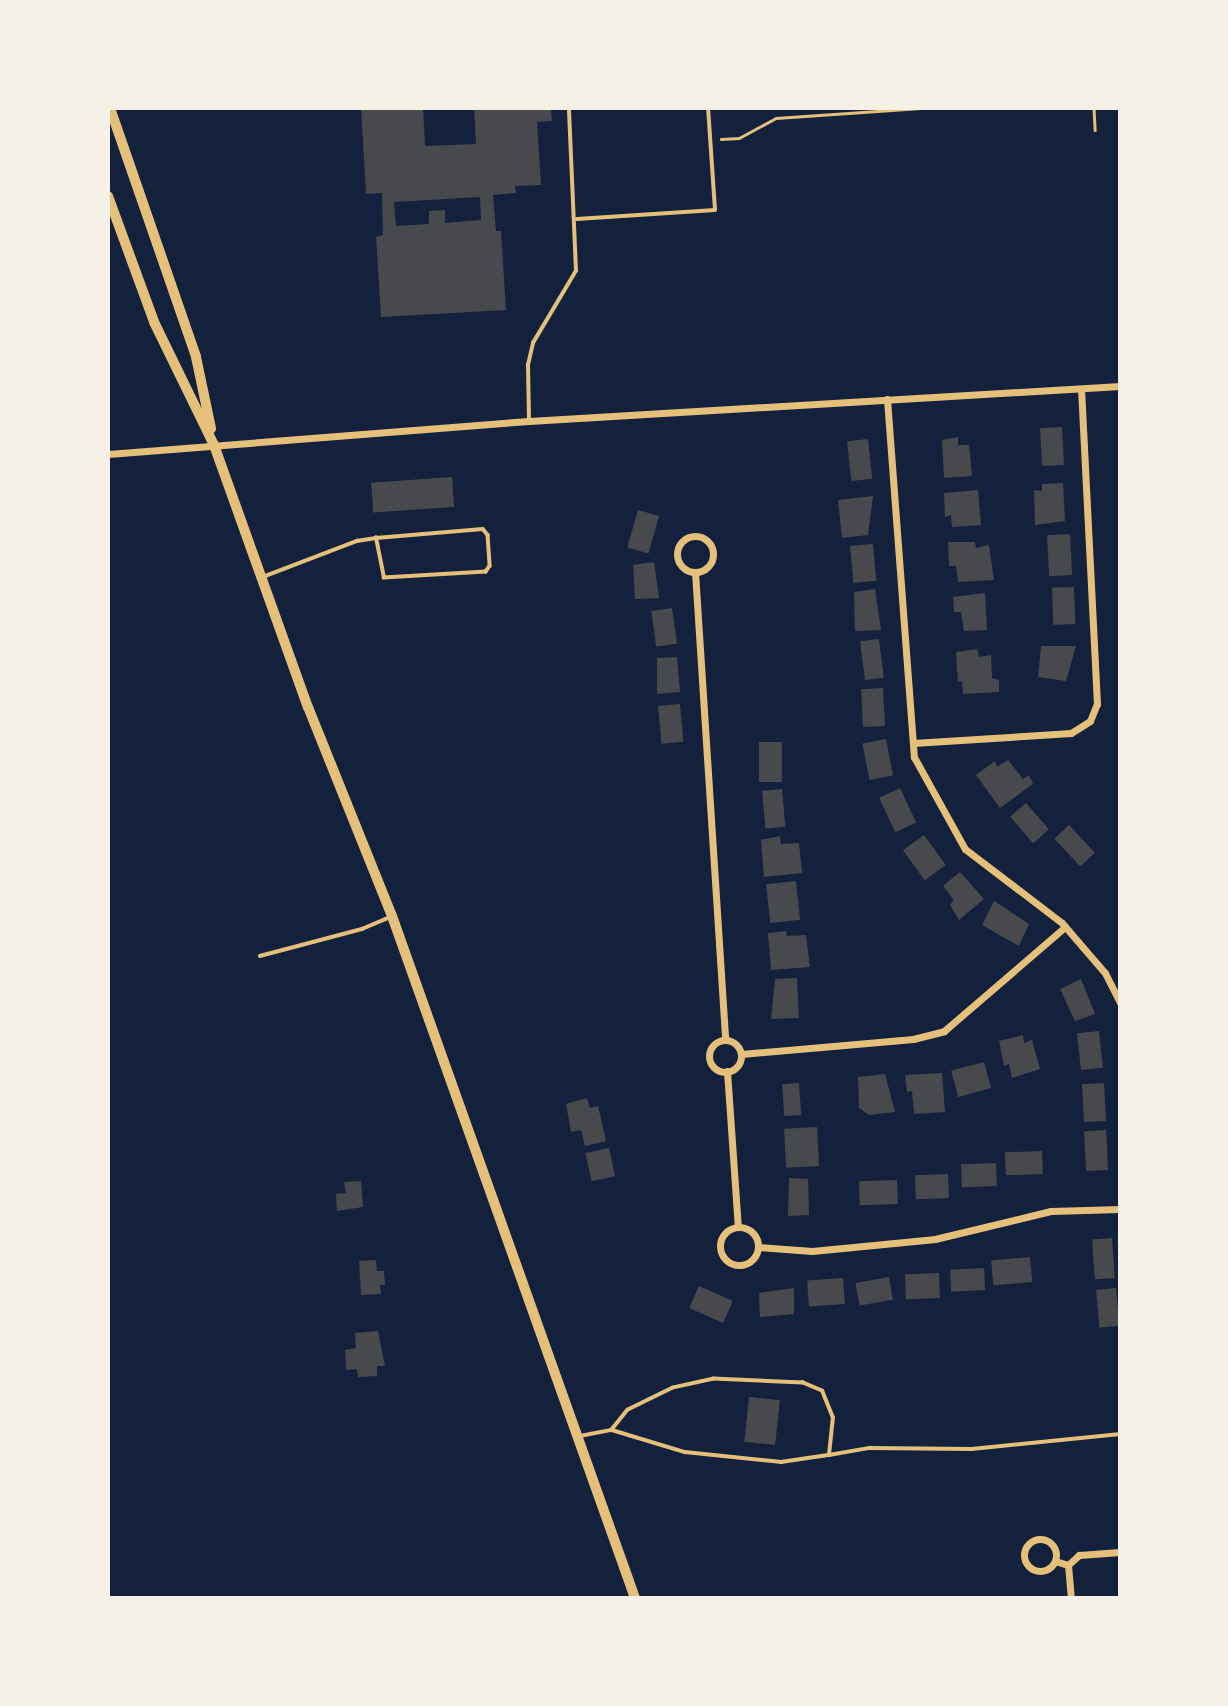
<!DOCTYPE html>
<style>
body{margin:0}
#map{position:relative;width:1228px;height:1706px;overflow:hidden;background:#14213d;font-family:"Fira Sans",sans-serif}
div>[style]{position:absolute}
.building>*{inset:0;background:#48494c;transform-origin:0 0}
.path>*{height:2.5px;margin:-1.25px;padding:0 1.25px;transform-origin:1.25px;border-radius:1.25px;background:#e5c07b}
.service>*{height:3.5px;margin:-1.75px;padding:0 1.75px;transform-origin:1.75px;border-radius:1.75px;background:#e5c07b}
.minor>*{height:7px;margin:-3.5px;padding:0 3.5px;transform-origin:3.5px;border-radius:3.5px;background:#e5c07b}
.minor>.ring{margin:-3.5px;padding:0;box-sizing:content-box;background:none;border:7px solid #e5c07b;border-radius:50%}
.primary>*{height:10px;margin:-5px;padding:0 5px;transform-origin:5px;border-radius:5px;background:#e5c07b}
span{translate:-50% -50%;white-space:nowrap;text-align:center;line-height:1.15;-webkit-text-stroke:7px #f6f1e7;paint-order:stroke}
.frame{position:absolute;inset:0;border:110px solid #f6f1e7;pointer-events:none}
</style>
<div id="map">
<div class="building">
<div style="clip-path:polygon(evenodd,361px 108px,423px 108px,425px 146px,476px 144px,474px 108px,551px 108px,552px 121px,537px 122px,541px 185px,515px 186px,516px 193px,493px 195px,496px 231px,501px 231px,506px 310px,381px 317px,376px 237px,383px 235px,382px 193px,366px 194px,361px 108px,480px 197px,481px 220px,445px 223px,445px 210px,429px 211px,429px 224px,396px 226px,394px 202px,480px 197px)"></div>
<div style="left:1062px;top:427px;width:38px;height:22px;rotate:87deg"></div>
<div style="clip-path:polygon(958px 437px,958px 445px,969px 445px,972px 476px,944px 478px,942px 440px)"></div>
<div style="left:868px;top:439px;width:40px;height:21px;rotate:84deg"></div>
<div style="left:452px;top:477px;width:30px;height:81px;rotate:86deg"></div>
<div style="clip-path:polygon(1063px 483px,1065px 521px,1035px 525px,1034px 490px,1042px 491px,1042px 484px)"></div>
<div style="clip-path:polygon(978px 490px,981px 525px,952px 527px,951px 515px,945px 517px,944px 493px)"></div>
<div style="clip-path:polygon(873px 496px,868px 535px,842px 538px,838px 500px)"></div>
<div style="left:638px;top:510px;width:22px;height:39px;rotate:16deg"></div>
<div style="left:1070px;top:534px;width:41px;height:23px;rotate:87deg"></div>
<div style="clip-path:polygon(948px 542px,975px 542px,976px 548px,989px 545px,994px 580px,958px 582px,956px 566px,949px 566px)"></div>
<div style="left:873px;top:544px;width:37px;height:23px;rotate:85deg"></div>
<div style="clip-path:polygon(654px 562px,659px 598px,635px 599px,633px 565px)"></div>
<div style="left:1074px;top:587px;width:37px;height:22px;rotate:88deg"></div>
<div style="clip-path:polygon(875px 589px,881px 630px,855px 631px,854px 592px)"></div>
<div style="clip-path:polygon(985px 593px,987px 630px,964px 631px,961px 612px,954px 612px,953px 597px)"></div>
<div style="left:672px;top:608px;width:36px;height:21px;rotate:82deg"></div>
<div style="left:879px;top:639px;width:39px;height:19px;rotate:83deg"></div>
<div style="clip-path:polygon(1041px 646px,1076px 646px,1066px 681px,1038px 677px)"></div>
<div style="clip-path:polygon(977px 649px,979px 657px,991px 655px,992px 678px,999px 680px,999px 692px,963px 694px,962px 681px,958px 682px,956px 652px)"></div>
<div style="clip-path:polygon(677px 657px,680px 692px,657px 694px,657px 658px)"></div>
<div style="left:883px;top:688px;width:38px;height:22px;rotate:87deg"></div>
<div style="left:680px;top:704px;width:38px;height:22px;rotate:85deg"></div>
<div style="left:886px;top:739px;width:37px;height:24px;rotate:79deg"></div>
<div style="left:759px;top:742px;width:23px;height:40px"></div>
<div style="clip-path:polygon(1008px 760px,1023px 779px,1029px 775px,1033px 784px,1000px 808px,976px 775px,995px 761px,997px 767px)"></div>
<div style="left:900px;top:788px;width:38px;height:23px;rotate:65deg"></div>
<div style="left:782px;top:789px;width:38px;height:20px;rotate:85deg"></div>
<div style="left:1026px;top:803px;width:35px;height:21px;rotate:49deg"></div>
<div style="left:1069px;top:825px;width:38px;height:20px;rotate:47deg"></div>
<div style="left:924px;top:835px;width:37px;height:26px;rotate:54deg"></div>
<div style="clip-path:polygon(780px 836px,781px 844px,799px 843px,802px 873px,764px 877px,761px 840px)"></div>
<div style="clip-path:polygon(960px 872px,984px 899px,959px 920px,950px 905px,954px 900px,943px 886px)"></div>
<div style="left:796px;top:881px;width:39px;height:30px;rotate:84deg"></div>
<div style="clip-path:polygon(994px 901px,1029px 924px,1019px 946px,982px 925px)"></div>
<div style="clip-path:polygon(786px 931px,787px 936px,806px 935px,810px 967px,771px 970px,768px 933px)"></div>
<div style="clip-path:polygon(797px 978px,799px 1018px,771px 1019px,775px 979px)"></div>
<div style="clip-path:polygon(1081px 979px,1095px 1014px,1075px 1021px,1060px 989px)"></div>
<div style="left:1099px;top:1031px;width:37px;height:22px;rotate:84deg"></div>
<div style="clip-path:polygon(1023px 1035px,1024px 1043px,1032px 1040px,1040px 1069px,1012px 1078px,1009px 1064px,1004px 1066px,999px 1041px)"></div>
<div style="left:984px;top:1062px;width:27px;height:34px;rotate:75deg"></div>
<div style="clip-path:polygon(942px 1073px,945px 1112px,914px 1114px,912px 1091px,907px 1092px,905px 1075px)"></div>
<div style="clip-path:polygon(885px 1074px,895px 1112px,869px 1115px,859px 1108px,858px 1077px)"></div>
<div style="left:799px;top:1083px;width:32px;height:17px;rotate:86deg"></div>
<div style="left:1104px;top:1083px;width:38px;height:22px;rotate:87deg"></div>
<div style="clip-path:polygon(587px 1098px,590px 1108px,598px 1106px,606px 1141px,585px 1146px,581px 1130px,571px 1132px,566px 1104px)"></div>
<div style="left:817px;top:1127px;width:39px;height:33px;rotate:87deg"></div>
<div style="left:1106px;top:1130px;width:40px;height:22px;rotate:87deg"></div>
<div style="left:609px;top:1148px;width:29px;height:24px;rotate:78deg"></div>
<div style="left:1042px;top:1151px;width:23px;height:37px;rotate:88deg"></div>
<div style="left:996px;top:1163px;width:23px;height:35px;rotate:88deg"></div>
<div style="left:948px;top:1174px;width:24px;height:33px;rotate:88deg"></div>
<div style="clip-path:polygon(789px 1178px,808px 1179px,809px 1215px,788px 1216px)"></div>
<div style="left:897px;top:1180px;width:24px;height:38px;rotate:88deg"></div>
<div style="clip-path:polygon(361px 1181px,363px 1207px,337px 1211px,336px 1194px,346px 1193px,344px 1182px)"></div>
<div style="left:1112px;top:1238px;width:40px;height:20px;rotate:86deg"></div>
<div style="left:1030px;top:1257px;width:25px;height:39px;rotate:85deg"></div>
<div style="clip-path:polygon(376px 1260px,377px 1271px,384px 1271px,385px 1285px,380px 1285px,381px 1294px,361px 1295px,359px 1261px)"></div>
<div style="left:984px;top:1268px;width:22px;height:34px;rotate:87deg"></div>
<div style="left:939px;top:1273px;width:25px;height:34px;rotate:88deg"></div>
<div style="left:889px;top:1277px;width:23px;height:34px;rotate:80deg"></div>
<div style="left:843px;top:1278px;width:26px;height:36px;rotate:86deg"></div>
<div style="left:699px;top:1286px;width:37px;height:24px;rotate:24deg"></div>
<div style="clip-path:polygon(794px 1288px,794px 1314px,760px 1317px,759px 1293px)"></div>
<div style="left:1116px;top:1288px;width:38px;height:20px;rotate:85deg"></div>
<div style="clip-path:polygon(378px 1331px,385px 1366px,377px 1366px,377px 1376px,358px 1377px,357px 1369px,346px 1370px,345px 1350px,356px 1348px,355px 1333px)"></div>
<div style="left:749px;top:1397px;width:31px;height:45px;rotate:6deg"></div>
</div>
<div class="path">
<div style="left:1094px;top:108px;width:22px;rotate:87deg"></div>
<div style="left:721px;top:139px;width:18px;rotate:-3deg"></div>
<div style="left:739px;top:138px;width:42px;rotate:-28.4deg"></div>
<div style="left:776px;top:118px;width:145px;rotate:-3.9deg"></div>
</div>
<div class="service">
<div style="left:577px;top:219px;width:138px;rotate:-3.7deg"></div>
<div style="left:715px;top:210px;width:102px;rotate:-93.9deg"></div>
<div style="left:529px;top:421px;width:56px;rotate:-91deg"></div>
<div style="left:528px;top:365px;width:23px;rotate:-77deg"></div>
<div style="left:533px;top:343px;width:84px;rotate:-59.2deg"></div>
<div style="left:576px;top:271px;width:163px;rotate:-92.5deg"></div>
<div style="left:263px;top:577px;width:101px;rotate:-21deg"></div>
<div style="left:357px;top:541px;width:19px;rotate:-9deg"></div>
<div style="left:376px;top:538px;width:107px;rotate:-4.8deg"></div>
<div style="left:483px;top:529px;width:8px;rotate:50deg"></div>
<div style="left:488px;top:535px;width:31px;rotate:86deg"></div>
<div style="left:490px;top:566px;width:7px;rotate:124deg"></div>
<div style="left:486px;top:572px;width:102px;rotate:176.6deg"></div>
<div style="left:384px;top:578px;width:41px;rotate:-101.3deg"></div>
<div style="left:260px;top:956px;width:106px;rotate:-14.8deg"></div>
<div style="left:362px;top:929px;width:30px;rotate:-23deg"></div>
<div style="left:580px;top:1436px;width:33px;rotate:-11deg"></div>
<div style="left:612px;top:1430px;width:76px;rotate:16.8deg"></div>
<div style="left:685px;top:1452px;width:97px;rotate:5.9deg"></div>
<div style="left:781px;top:1462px;width:49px;rotate:-8.3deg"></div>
<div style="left:829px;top:1455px;width:37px;rotate:-84deg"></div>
<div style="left:833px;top:1418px;width:29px;rotate:-112deg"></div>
<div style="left:822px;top:1391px;width:21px;rotate:-157deg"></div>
<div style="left:803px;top:1383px;width:89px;rotate:-177.4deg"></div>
<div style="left:714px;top:1379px;width:42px;rotate:167.6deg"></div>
<div style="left:673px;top:1388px;width:50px;rotate:153.9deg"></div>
<div style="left:628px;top:1410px;width:26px;rotate:129deg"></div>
<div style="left:829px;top:1455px;width:41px;rotate:-9.9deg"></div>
<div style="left:869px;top:1448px;width:103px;rotate:0.6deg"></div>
<div style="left:972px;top:1449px;width:149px;rotate:-5.8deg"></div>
</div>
<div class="minor">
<div style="left:887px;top:399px;width:359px;rotate:85.7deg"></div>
<div style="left:914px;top:757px;width:105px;rotate:61deg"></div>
<div style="left:965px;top:849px;width:122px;rotate:37.3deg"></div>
<div style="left:1062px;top:923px;width:66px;rotate:49.3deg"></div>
<div style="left:1105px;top:973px;width:33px;rotate:63deg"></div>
<div style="left:108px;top:454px;width:422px;rotate:-4.5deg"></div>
<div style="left:529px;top:421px;width:592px;rotate:-3.39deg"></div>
<div class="ring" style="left:677px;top:536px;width:29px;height:29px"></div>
<div style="left:695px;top:572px;width:469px;rotate:86.3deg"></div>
<div style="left:913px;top:743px;width:158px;rotate:-3.6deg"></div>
<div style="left:1071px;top:733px;width:22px;rotate:-32deg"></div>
<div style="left:1090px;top:721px;width:18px;rotate:-68deg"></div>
<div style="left:1097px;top:704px;width:315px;rotate:-92.9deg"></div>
<div class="ring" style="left:709px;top:1040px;width:25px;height:25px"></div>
<div style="left:741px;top:1054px;width:173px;rotate:-5deg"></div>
<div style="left:913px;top:1039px;width:32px;rotate:-14deg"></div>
<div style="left:944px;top:1031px;width:160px;rotate:-40.7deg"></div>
<div style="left:727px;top:1071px;width:156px;rotate:86deg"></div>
<div class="ring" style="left:720px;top:1227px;width:31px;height:31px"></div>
<div style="left:758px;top:1247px;width:54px;rotate:4.2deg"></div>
<div style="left:812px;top:1251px;width:124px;rotate:-5.6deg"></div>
<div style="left:935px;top:1239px;width:119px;rotate:-13.6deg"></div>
<div style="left:1051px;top:1211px;width:69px;rotate:-1.7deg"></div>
<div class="ring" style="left:1024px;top:1539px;width:25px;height:25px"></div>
<div style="left:1055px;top:1561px;width:14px;rotate:17deg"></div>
<div style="left:1068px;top:1565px;width:15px;rotate:-42deg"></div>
<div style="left:1079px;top:1555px;width:41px;rotate:-4.2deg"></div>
<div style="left:1068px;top:1565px;width:33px;rotate:85deg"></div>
</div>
<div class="primary">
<div style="left:110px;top:108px;width:263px;rotate:70.9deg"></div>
<div style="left:196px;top:357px;width:73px;rotate:78.1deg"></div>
<div style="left:108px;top:196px;width:134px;rotate:69.9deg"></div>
<div style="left:154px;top:322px;width:137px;rotate:64deg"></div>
<div style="left:214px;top:445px;width:278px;rotate:70.3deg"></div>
<div style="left:308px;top:707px;width:225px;rotate:68.1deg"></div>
<div style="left:392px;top:916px;width:724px;rotate:70.39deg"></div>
</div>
<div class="frame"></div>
</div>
